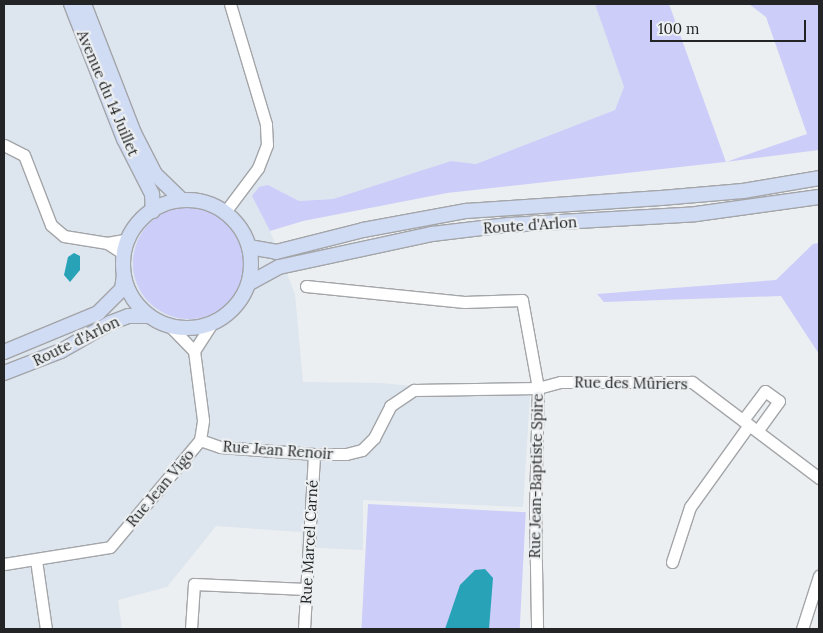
<!DOCTYPE html>
<meta charset="utf-8">
<style>
body{margin:0}
#map{position:relative;width:823px;height:633px;overflow:hidden;background:#eceff1;font-family:Lora,serif}
div>[style]{position:absolute}
.built>*{inset:0;background:#dde5ee}
.green>*{inset:0;background:#cccdf9;transform-origin:0 0}
.round{border-radius:50%}
.water>*{inset:0;background:#27a2b6}
.roads{filter:drop-shadow(1px 0 #a3a5a8) drop-shadow(-1px 0 #a3a5a8) drop-shadow(0 1px #a3a5a8) drop-shadow(0 -1px #a3a5a8)}
.minor>*{height:11px;margin:-5.5px;padding:0 5.5px;transform-origin:5.5px;border-radius:5.5px;background:#fff}
.major>*{height:14px;margin:-7px;padding:0 7px;transform-origin:7px;border-radius:7px;background:#d0dbf4}
.major>.ring{margin:-7px;padding:0;box-sizing:content-box;background:none;border:14px solid #d0dbf4;border-radius:50%}
span{translate:-50% -50%;white-space:nowrap;text-align:center;line-height:1.15;-webkit-text-stroke:4.5px #eceff1;paint-order:stroke}
.street-label{font-size:15px;color:#232425}
.frame{position:absolute;inset:0;border:5px solid #232425;pointer-events:none}
.scale{position:absolute;left:650px;top:20px;width:156px;height:22px;box-sizing:border-box;border:2px solid #232425;border-top:0;padding-left:6px;font-size:15px;line-height:18px;white-space:nowrap;color:#232425;-webkit-text-stroke:4px #eceff1;paint-order:stroke}
</style>
<div id="map">
<div class="built">
<div style="clip-path:polygon(4px 4px,595px 4px,624px 87px,615px 110px,476px 164px,451px 161px,333px 199px,299px 201px,268px 185px,252px 196px,270px 231px,295px 294px,303px 382px,379px 383px,530px 396px,523px 507px,363px 500px,363px 550px,301px 547px,302px 532px,216px 526px,167px 587px,118px 600px,122px 629px,4px 629px)"></div>
</div>
<div class="green">
<div style="clip-path:polygon(595px 4px,669px 4px,726px 162px,807px 134px,766px 17px,749px 4px,819px 4px,819px 150px,725px 162px,447px 193px,303px 221px,270px 231px,252px 196px,259px 187px,268px 185px,299px 201px,333px 199px,451px 161px,476px 164px,615px 110px,624px 87px)"></div>
<div class="round" style="left:133px;top:207px;width:112px;height:112px"></div>
<div style="clip-path:polygon(819px 243px,819px 354px,781px 296px,604px 302px,597px 294px,776px 280px,813px 244px)"></div>
<div style="left:368px;top:504px;width:158px;height:125px;rotate:3deg"></div>
</div>
<div class="water">
<div style="clip-path:polygon(74px 253px,80px 256px,80px 270px,70px 282px,64px 275px,68px 257px)"></div>
<div style="clip-path:polygon(485px 569px,493px 578px,489px 629px,445px 629px,460px 585px,475px 570px)"></div>
</div>
<div class="roads">
<div class="minor">
<div style="left:4px;top:145px;width:22px;rotate:27deg"></div>
<div style="left:24px;top:155px;width:75px;rotate:68.9deg"></div>
<div style="left:51px;top:225px;width:17px;rotate:40deg"></div>
<div style="left:64px;top:236px;width:44px;rotate:9.2deg"></div>
<div style="left:107px;top:243px;width:22px;rotate:-10deg"></div>
<div style="left:225px;top:212px;width:55px;rotate:-53.1deg"></div>
<div style="left:258px;top:168px;width:25px;rotate:-69deg"></div>
<div style="left:267px;top:145px;width:21px;rotate:-93deg"></div>
<div style="left:266px;top:124px;width:125px;rotate:-106.7deg"></div>
<div style="left:107px;top:243px;width:20px;rotate:33deg"></div>
<div style="left:306px;top:286px;width:159px;rotate:5.8deg"></div>
<div style="left:464px;top:302px;width:58px;rotate:-2deg"></div>
<div style="left:522px;top:300px;width:89px;rotate:79.7deg"></div>
<div style="left:538px;top:388px;width:121px;rotate:91.4deg"></div>
<div style="left:535px;top:509px;width:120px;rotate:89deg"></div>
<div style="left:194px;top:351px;width:33px;rotate:-57deg"></div>
<div style="left:743px;top:420px;width:36px;rotate:-53deg"></div>
<div style="left:765px;top:391px;width:17px;rotate:36deg"></div>
<div style="left:779px;top:401px;width:37px;rotate:126deg"></div>
<div style="left:200px;top:440px;width:21px;rotate:19deg"></div>
<div style="left:220px;top:447px;width:94px;rotate:4.3deg"></div>
<div style="left:314px;top:454px;width:32px"></div>
<div style="left:346px;top:454px;width:16px;rotate:-14deg"></div>
<div style="left:362px;top:450px;width:17px;rotate:-45deg"></div>
<div style="left:374px;top:438px;width:36px;rotate:-63deg"></div>
<div style="left:390px;top:406px;width:29px;rotate:-34deg"></div>
<div style="left:414px;top:390px;width:124px;rotate:-0.9deg"></div>
<div style="left:538px;top:388px;width:23px;rotate:-15deg"></div>
<div style="left:560px;top:382px;width:132px"></div>
<div style="left:692px;top:382px;width:159px;rotate:37.1deg"></div>
<div style="left:36px;top:560px;width:70px;rotate:81.8deg"></div>
<div style="left:672px;top:562px;width:58px;rotate:-71.9deg"></div>
<div style="left:690px;top:507px;width:101px;rotate:-54.3deg"></div>
<div style="left:4px;top:564px;width:107px;rotate:-9.1deg"></div>
<div style="left:110px;top:547px;width:140px;rotate:-49.9deg"></div>
<div style="left:200px;top:440px;width:20px;rotate:-81deg"></div>
<div style="left:203px;top:420px;width:70px;rotate:-97.4deg"></div>
<div style="left:194px;top:351px;width:35px;rotate:-134deg"></div>
<div style="left:191px;top:629px;width:45px;rotate:-86.2deg"></div>
<div style="left:194px;top:584px;width:112px;rotate:2.6deg"></div>
<div style="left:304px;top:629px;width:175px;rotate:-86.7deg"></div>
<div style="left:802px;top:629px;width:56px;rotate:-72.2deg"></div>
</div>
<div class="major">
<div style="left:71px;top:4px;width:145px;rotate:68.6deg"></div>
<div style="left:124px;top:139px;width:62px;rotate:63deg"></div>
<div style="left:152px;top:194px;width:17px;rotate:87deg"></div>
<div style="left:84px;top:4px;width:138px;rotate:68.8deg"></div>
<div style="left:134px;top:133px;width:46px;rotate:62.9deg"></div>
<div style="left:155px;top:174px;width:37px;rotate:44deg"></div>
<div class="ring" style="left:123px;top:200px;width:114px;height:114px"></div>
<div style="left:249px;top:247px;width:27px;rotate:10deg"></div>
<div style="left:276px;top:252px;width:90px;rotate:-14.2deg"></div>
<div style="left:363px;top:230px;width:105px;rotate:-10.5deg"></div>
<div style="left:466px;top:211px;width:195px;rotate:-3.8deg"></div>
<div style="left:661px;top:198px;width:82px;rotate:-4.9deg"></div>
<div style="left:743px;top:191px;width:77px;rotate:-9.7deg"></div>
<div style="left:248px;top:284px;width:35px;rotate:-29deg"></div>
<div style="left:279px;top:267px;width:157px;rotate:-12.2deg"></div>
<div style="left:432px;top:234px;width:77px;rotate:-6.8deg"></div>
<div style="left:508px;top:225px;width:188px;rotate:-3.3deg"></div>
<div style="left:696px;top:214px;width:124px;rotate:-7.9deg"></div>
<div style="left:4px;top:352px;width:102px;rotate:-22.5deg"></div>
<div style="left:98px;top:313px;width:34px;rotate:-45deg"></div>
<div style="left:122px;top:289px;width:14px;rotate:-82deg"></div>
<div style="left:4px;top:373px;width:61px;rotate:-21.1deg"></div>
<div style="left:61px;top:351px;width:56px;rotate:-29.7deg"></div>
<div style="left:110px;top:323px;width:19px;rotate:-21deg"></div>
<div style="left:128px;top:316px;width:21px"></div>
</div>
</div>
<div class="street-label">
<span style="left:108px;top:93px;rotate:67deg">Avenue du 14 Juillet</span>
<span style="left:530px;top:225px;rotate:-4deg">Route d'Arlon</span>
<span style="left:76px;top:341px;rotate:-26deg">Route d'Arlon</span>
<span style="left:631px;top:383px;rotate:1deg">Rue des Mûriers</span>
<span style="left:278px;top:450px;rotate:4deg">Rue Jean Renoir</span>
<span style="left:536px;top:476px;rotate:-89deg">Rue Jean-Baptiste Spire</span>
<span style="left:160px;top:488px;rotate:-50deg">Rue Jean Vigo</span>
<span style="left:309px;top:542px;rotate:-87deg">Rue Marcel Carné</span>
</div>
<div class="frame"></div>
<div class="scale">100 m</div>
</div>
